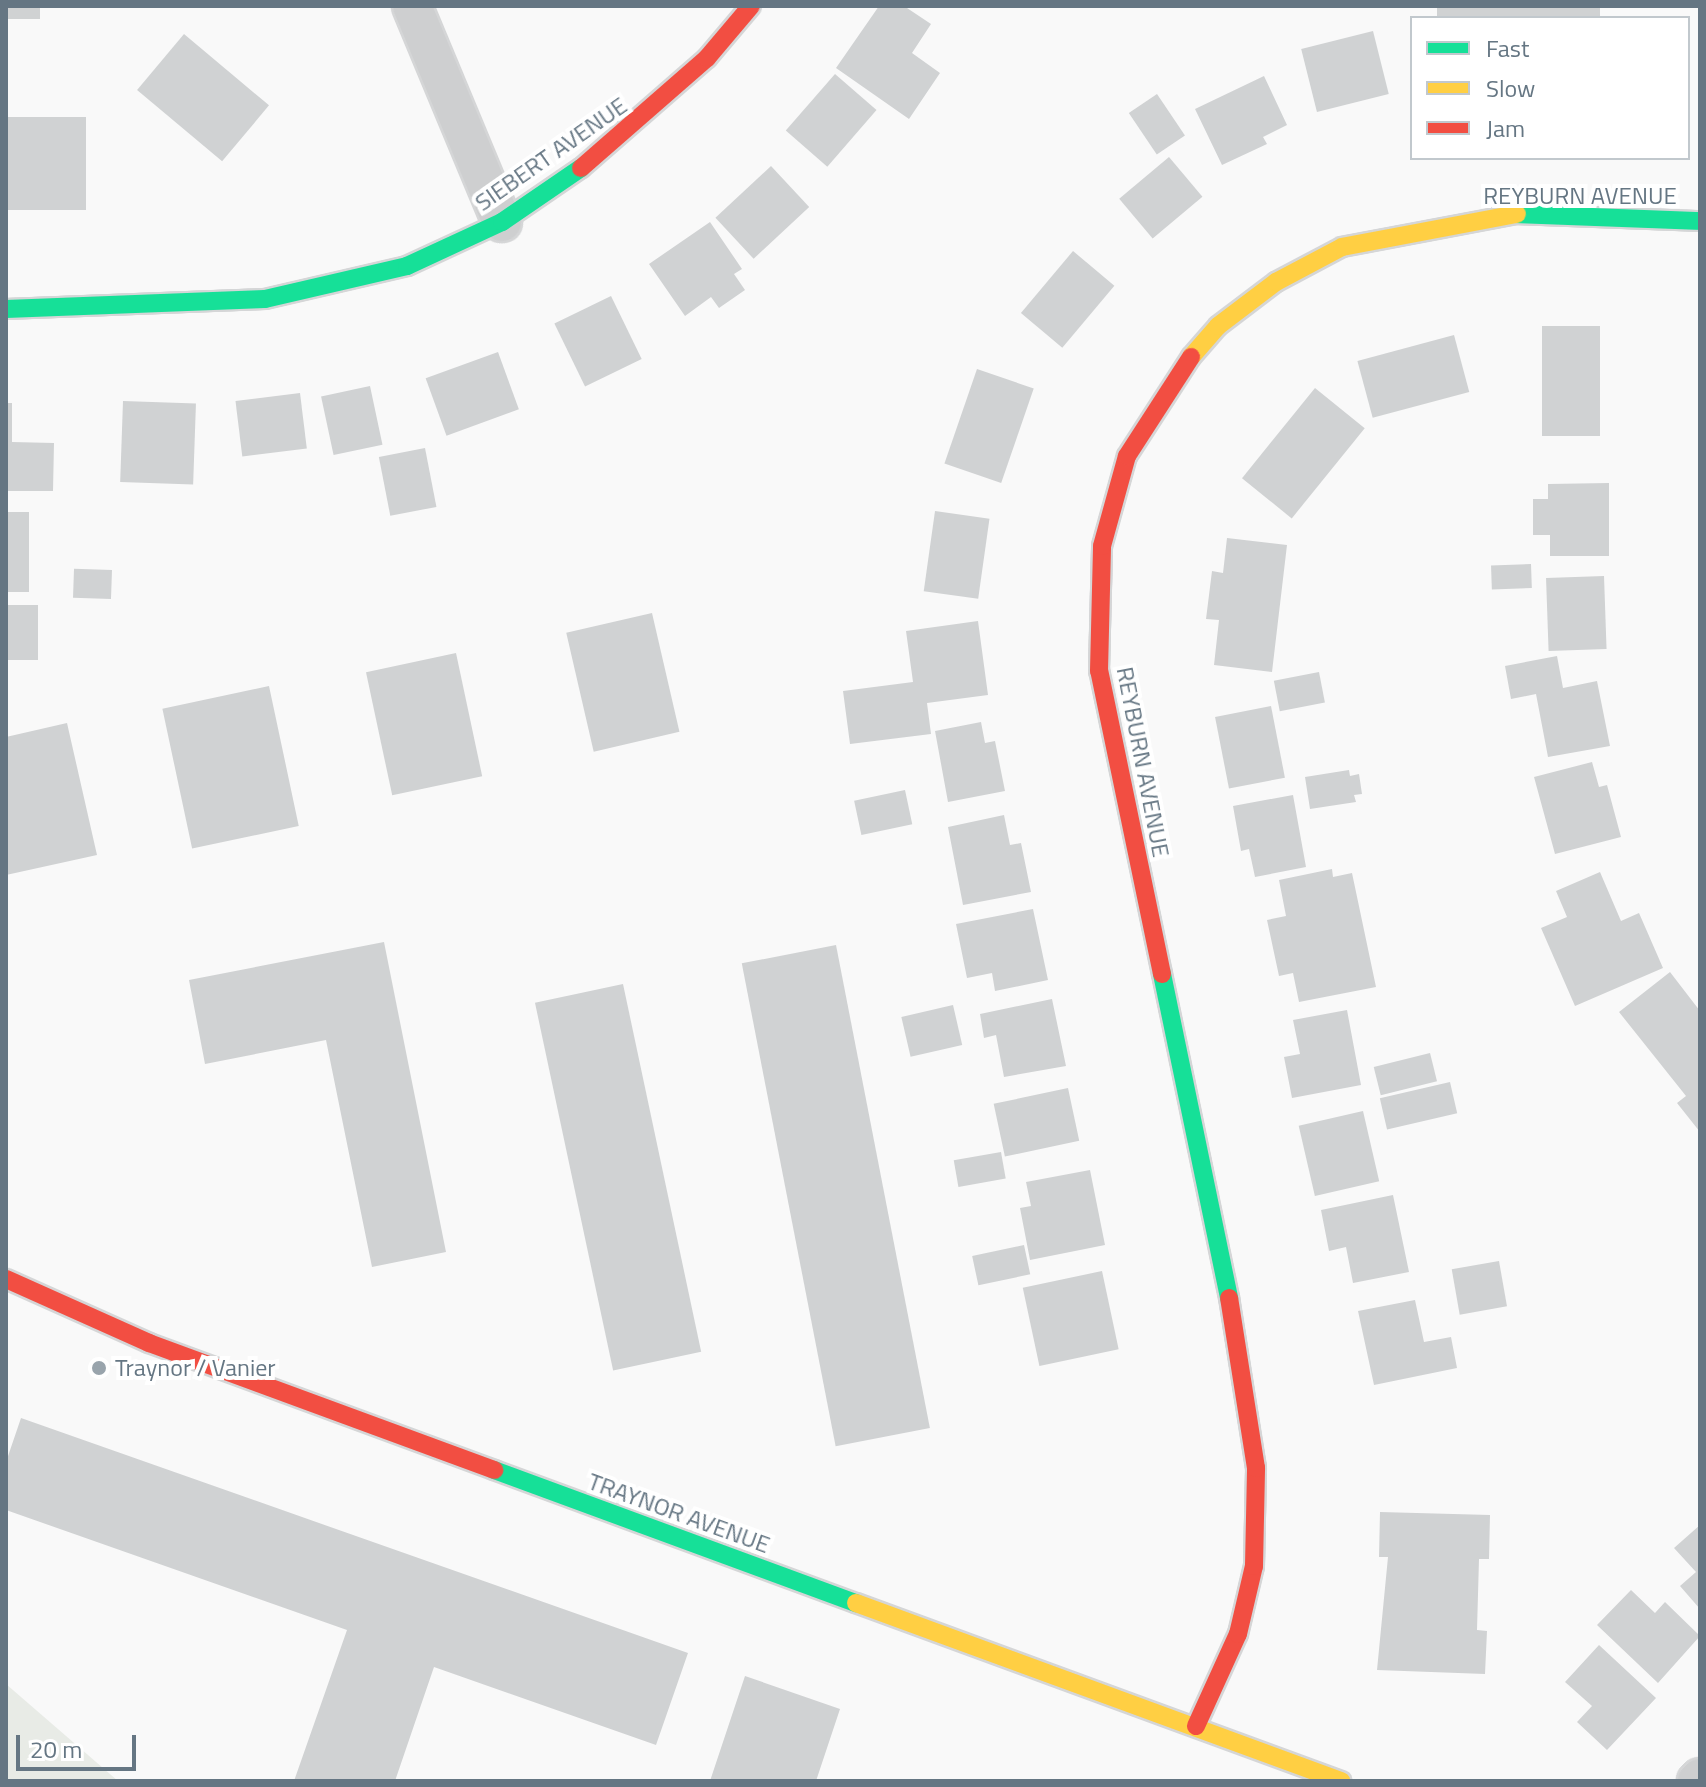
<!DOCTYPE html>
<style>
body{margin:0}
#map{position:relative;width:1706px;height:1787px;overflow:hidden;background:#f9f9f9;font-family:"Titillium Web",sans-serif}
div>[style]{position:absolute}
.green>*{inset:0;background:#e8ebe6}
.building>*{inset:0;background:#d0d2d3;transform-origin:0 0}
.roads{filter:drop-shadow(2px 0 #d5d6d7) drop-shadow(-2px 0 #d5d6d7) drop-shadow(0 2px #d5d6d7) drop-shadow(0 -2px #d5d6d7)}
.street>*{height:38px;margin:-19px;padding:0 19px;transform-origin:19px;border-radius:19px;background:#cecfd0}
.fast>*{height:18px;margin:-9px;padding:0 9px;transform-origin:9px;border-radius:9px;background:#16e098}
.slow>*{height:18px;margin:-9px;padding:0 9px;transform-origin:9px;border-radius:9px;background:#ffcf43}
.jam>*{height:18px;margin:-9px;padding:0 9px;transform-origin:9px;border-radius:9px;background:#f24e42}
.dots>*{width:22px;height:22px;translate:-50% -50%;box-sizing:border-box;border:4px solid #fff;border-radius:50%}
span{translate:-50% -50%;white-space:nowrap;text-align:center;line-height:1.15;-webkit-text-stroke:8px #fff;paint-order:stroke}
.street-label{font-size:24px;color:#657683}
.poi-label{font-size:24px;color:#657683}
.left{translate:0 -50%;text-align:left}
.frame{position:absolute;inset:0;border:8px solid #657683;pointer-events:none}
.legend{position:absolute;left:1410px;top:16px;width:280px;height:144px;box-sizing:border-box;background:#fff;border:2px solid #c1c8cd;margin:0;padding:10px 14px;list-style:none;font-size:24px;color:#657683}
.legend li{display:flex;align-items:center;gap:16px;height:40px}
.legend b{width:40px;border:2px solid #c1c8cd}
.scale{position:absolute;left:16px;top:1735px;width:120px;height:36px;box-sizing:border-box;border:4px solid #657683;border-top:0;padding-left:10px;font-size:24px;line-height:28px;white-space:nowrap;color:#657683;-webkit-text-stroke:6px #fff;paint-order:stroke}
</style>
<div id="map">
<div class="green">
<div style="clip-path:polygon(6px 1684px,118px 1781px,6px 1781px)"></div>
</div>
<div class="building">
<div style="left:6px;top:6px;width:34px;height:13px"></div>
<div style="clip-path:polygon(879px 6px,904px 6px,931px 24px,912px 53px,940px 73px,909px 119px,836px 68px)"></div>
<div style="left:1437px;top:6px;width:163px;height:12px"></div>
<div style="left:1373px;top:31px;width:65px;height:74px;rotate:76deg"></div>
<div style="left:184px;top:34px;width:111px;height:73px;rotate:40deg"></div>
<div style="left:835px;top:74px;width:55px;height:75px;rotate:41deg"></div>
<div style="clip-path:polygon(1264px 76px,1287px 125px,1263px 137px,1267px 144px,1222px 165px,1195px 109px)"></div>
<div style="left:1157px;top:94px;width:50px;height:34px;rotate:56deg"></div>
<div style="left:6px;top:117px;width:80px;height:93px"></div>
<div style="left:1169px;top:157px;width:52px;height:65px;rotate:50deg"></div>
<div style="left:771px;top:166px;width:56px;height:76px;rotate:47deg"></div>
<div style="clip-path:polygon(710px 222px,742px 269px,734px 274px,745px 290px,719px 308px,711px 297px,685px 316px,649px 264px)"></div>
<div style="left:1073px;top:251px;width:54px;height:81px;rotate:40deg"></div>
<div style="left:611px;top:296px;width:70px;height:63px;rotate:64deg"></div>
<div style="left:1542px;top:326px;width:58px;height:110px"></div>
<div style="left:1454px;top:335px;width:59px;height:100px;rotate:75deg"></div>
<div style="left:498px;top:352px;width:61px;height:77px;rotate:70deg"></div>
<div style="left:977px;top:369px;width:60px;height:100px;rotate:19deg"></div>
<div style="left:370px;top:386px;width:60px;height:50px;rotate:78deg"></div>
<div style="left:1315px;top:388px;width:64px;height:116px;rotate:39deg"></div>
<div style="left:300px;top:393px;width:56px;height:65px;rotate:83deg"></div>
<div style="left:123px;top:401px;width:73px;height:81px;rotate:2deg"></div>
<div style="clip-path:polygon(6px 403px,12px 403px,12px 442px,54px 443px,53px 491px,6px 491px)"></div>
<div style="left:425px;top:448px;width:60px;height:47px;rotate:79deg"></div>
<div style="clip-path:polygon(1609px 483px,1609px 556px,1550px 556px,1550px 535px,1533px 535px,1533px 499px,1548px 499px,1548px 484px)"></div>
<div style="left:935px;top:511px;width:55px;height:81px;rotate:8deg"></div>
<div style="left:6px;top:512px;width:23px;height:80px"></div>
<div style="clip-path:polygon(1227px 538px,1287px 545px,1272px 672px,1214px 665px,1219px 620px,1206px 619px,1212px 571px,1223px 573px)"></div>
<div style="left:1531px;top:564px;width:24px;height:40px;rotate:88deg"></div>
<div style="left:112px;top:570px;width:29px;height:38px;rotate:92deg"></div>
<div style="left:1604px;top:576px;width:73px;height:58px;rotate:88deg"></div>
<div style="left:6px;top:605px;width:32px;height:55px"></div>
<div style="left:652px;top:613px;width:122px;height:88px;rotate:77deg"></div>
<div style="clip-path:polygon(978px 621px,988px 695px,927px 703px,931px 734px,850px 744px,843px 691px,913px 682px,906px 631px)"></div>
<div style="left:456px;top:653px;width:126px;height:92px;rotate:78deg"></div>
<div style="clip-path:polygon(1557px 656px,1563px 688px,1597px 681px,1610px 746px,1548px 757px,1536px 694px,1511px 699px,1505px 666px)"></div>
<div style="left:1319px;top:672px;width:31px;height:46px;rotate:79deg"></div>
<div style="left:269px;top:686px;width:143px;height:109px;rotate:78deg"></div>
<div style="left:1271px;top:706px;width:73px;height:57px;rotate:79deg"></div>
<div style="clip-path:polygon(981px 722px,985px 743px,995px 741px,1005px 791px,948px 802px,935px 731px)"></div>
<div style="clip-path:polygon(67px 723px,97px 855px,6px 875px,6px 737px)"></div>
<div style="clip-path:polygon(1592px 762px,1599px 787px,1607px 785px,1621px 837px,1555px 854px,1534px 777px)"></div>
<div style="clip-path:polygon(1349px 770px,1350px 776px,1359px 774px,1362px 794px,1354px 795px,1356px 802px,1310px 809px,1305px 777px)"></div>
<div style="left:905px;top:790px;width:35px;height:52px;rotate:78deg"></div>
<div style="clip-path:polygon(1293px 795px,1306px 867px,1255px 877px,1249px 849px,1241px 851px,1233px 806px)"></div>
<div style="clip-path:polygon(1004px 815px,1010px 845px,1021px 843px,1031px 892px,963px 905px,948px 827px)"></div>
<div style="clip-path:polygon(1332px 869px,1333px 877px,1352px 873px,1376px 987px,1299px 1002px,1293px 973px,1279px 976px,1267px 920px,1286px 916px,1279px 880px)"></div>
<div style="clip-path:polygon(1600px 872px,1621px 921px,1639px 913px,1663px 968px,1575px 1006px,1541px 928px,1567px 917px,1556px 891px)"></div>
<div style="clip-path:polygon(1033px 909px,1048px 980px,995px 991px,992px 973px,967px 978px,956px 924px)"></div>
<div style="clip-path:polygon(384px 942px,446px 1252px,372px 1267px,326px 1040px,205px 1064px,189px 980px)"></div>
<div style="left:836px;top:945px;width:492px;height:96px;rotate:79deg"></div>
<div style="clip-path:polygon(1670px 972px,1700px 1011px,1700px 1132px,1677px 1103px,1686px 1096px,1619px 1012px)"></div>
<div style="left:623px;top:984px;width:376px;height:90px;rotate:78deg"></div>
<div style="clip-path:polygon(1052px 999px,1066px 1066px,1004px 1077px,996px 1035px,984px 1038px,980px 1014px)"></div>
<div style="left:953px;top:1005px;width:41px;height:53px;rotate:77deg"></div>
<div style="clip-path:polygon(1347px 1010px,1361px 1085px,1292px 1098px,1284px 1057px,1300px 1054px,1293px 1020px)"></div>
<div style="left:1430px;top:1053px;width:29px;height:58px;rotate:76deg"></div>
<div style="left:1450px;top:1082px;width:32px;height:72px;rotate:77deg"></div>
<div style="left:1068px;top:1088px;width:54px;height:76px;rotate:78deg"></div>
<div style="left:1363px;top:1111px;width:72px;height:66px;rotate:77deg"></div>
<div style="left:1001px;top:1152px;width:27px;height:48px;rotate:80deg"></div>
<div style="clip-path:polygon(1090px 1170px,1105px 1245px,1030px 1260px,1020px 1208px,1031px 1206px,1026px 1182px)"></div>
<div style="clip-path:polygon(1393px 1195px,1409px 1272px,1353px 1283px,1346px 1247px,1329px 1251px,1321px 1210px)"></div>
<div style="left:1024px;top:1245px;width:30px;height:53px;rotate:78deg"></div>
<div style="left:1499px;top:1261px;width:46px;height:48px;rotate:80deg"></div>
<div style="left:1102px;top:1271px;width:80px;height:81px;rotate:78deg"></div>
<div style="clip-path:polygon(1415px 1300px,1424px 1342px,1451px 1337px,1457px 1368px,1374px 1385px,1358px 1311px)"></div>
<div style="clip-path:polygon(21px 1418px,688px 1653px,656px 1745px,434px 1667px,395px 1781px,294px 1781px,347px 1630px,6px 1510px,6px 1462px)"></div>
<div style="clip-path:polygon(1380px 1512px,1490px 1515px,1489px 1559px,1479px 1559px,1477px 1630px,1487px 1631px,1485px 1674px,1377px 1670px,1388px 1557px,1379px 1557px)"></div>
<div style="clip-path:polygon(1700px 1525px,1700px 1609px,1680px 1586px,1696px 1572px,1674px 1548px)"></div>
<div style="clip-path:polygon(1631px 1590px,1655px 1613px,1665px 1602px,1700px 1636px,1658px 1683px,1597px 1625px)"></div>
<div style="clip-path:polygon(1599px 1645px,1656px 1698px,1607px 1750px,1577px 1722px,1592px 1706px,1565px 1682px)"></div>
<div style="clip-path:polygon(745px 1676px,840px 1709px,816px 1781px,710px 1781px)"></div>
</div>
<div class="roads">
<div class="street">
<div style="left:412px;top:6px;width:234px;rotate:67.4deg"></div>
<div style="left:1697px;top:1781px;width:4px;rotate:-45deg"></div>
</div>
<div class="fast">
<div style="left:1517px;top:214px;width:183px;rotate:2.2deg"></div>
<div style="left:6px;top:309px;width:259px;rotate:-2.2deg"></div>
<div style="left:265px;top:299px;width:146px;rotate:-13.1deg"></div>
<div style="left:407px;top:266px;width:105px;rotate:-24.9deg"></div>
<div style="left:502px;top:222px;width:96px;rotate:-34.4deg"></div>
<div style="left:1162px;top:974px;width:331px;rotate:78.3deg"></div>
<div style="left:494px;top:1470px;width:386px;rotate:20.2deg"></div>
</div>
<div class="slow">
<div style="left:1191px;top:357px;width:41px;rotate:-48.9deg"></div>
<div style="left:1218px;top:326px;width:73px;rotate:-37.2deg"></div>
<div style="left:1276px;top:282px;width:75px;rotate:-27.9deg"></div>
<div style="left:1342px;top:247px;width:178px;rotate:-10.7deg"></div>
<div style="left:856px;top:1603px;width:517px;rotate:20.15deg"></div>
</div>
<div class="jam">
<div style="left:581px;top:168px;width:167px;rotate:-41.1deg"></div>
<div style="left:707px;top:58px;width:68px;rotate:-49.8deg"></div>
<div style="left:1162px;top:974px;width:309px;rotate:-101.7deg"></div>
<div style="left:1099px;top:671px;width:125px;rotate:-88.6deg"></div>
<div style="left:1102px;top:546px;width:93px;rotate:-74.5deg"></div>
<div style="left:1127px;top:456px;width:118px;rotate:-57.1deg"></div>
<div style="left:6px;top:1279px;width:157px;rotate:24.1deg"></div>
<div style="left:149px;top:1343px;width:368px;rotate:20.2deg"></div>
<div style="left:1196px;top:1726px;width:101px;rotate:-65.5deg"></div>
<div style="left:1238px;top:1634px;width:70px;rotate:-76.8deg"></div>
<div style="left:1254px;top:1566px;width:98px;rotate:-88.8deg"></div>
<div style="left:1256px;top:1468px;width:172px;rotate:-99deg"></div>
</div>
</div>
<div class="dots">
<div style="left:99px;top:1368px;background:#99a4ac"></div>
</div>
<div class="street-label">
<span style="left:551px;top:154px;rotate:-35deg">SIEBERT AVENUE</span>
<span style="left:1580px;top:196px">REYBURN AVENUE</span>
<span style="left:1143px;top:762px;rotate:79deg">REYBURN AVENUE</span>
<span style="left:679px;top:1513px;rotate:20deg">TRAYNOR AVENUE</span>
</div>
<div class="poi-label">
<span class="left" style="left:115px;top:1368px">Traynor / Vanier</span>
</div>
<div class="frame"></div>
<ul class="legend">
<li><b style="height:10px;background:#16e098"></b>Fast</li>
<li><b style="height:10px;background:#ffcf43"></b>Slow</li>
<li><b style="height:10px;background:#f24e42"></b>Jam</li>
</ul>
<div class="scale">20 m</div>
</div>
